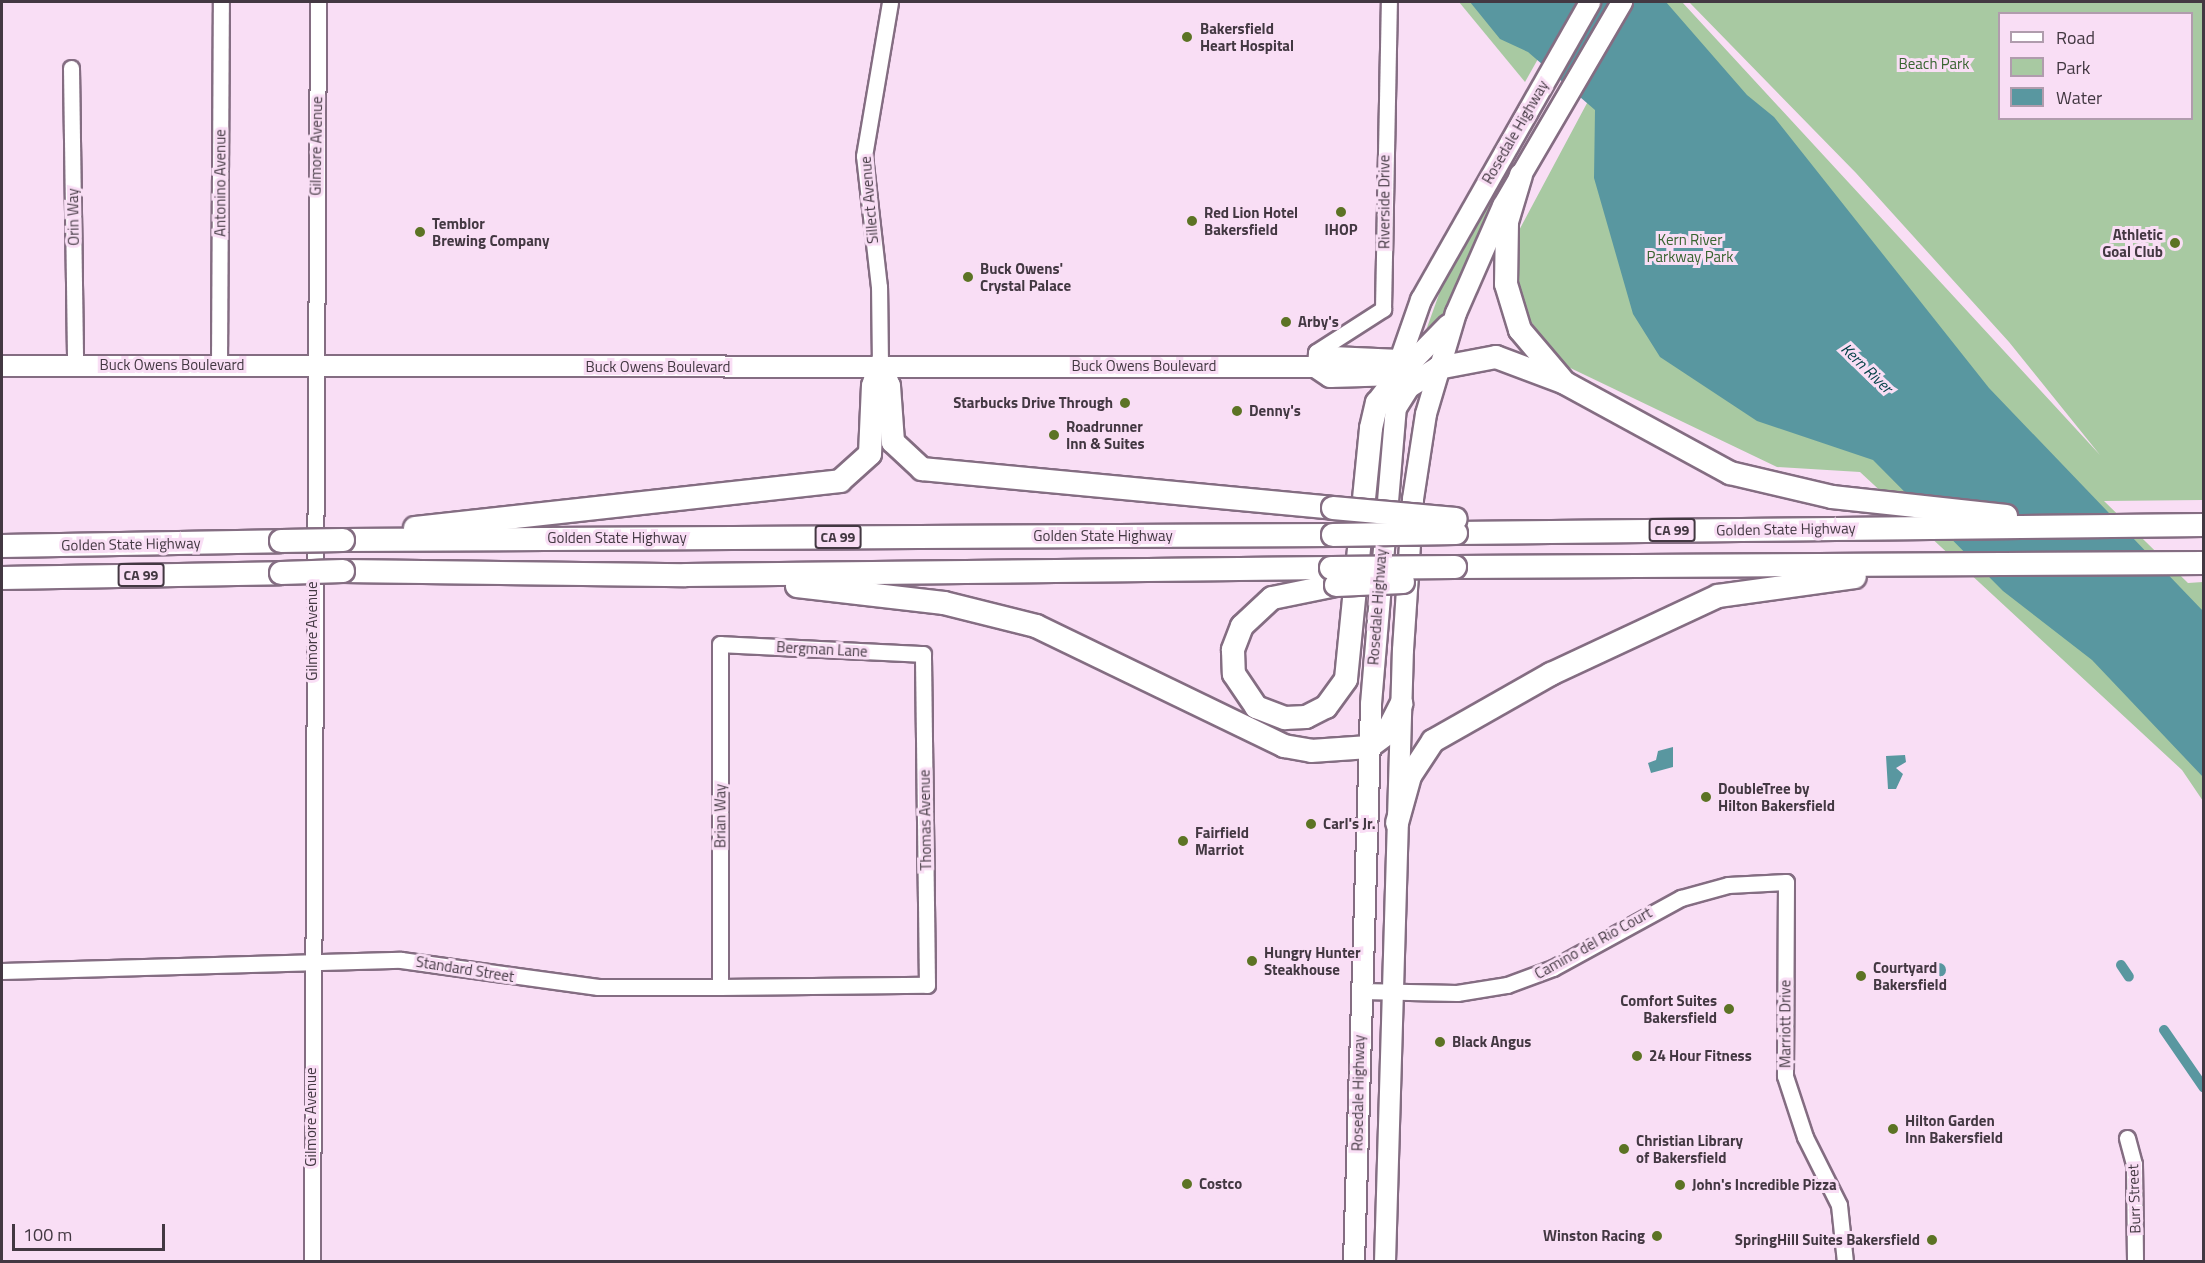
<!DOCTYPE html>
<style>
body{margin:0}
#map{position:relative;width:2205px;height:1263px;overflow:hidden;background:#f9def5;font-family:"Titillium Web",sans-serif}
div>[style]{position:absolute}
.green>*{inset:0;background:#a8c9a2}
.water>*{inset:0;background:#5997a0}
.round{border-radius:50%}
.canal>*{height:10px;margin:-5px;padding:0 5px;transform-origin:5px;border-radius:5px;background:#5997a0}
.roads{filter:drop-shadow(2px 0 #846d82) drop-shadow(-2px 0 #846d82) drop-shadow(0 2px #846d82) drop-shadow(0 -2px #846d82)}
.minor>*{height:15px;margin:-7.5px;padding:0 7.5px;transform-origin:7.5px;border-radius:7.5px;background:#fff}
.major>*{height:20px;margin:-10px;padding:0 10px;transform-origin:10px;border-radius:10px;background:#fff}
.highway>*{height:22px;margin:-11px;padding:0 11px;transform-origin:11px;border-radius:11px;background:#fff}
.bridges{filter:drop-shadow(2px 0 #846d82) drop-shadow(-2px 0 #846d82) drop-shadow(0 2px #846d82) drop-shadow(0 -2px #846d82)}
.highway-bridge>*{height:22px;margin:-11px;padding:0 11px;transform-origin:11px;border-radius:11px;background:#fff}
.dots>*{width:16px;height:16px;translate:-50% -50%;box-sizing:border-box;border:3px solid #f9def5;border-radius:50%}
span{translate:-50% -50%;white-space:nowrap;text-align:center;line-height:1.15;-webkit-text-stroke:6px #f9def5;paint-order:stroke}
.shield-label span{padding:2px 4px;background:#f9def5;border:2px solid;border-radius:4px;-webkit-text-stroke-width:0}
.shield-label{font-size:14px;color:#433842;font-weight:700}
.poi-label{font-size:15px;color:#433842;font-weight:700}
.left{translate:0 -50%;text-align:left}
.right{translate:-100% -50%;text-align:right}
.park-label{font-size:15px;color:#386430}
.street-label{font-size:15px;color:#433842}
.water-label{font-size:16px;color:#044148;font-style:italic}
.frame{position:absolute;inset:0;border:3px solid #433842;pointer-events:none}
.legend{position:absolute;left:1998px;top:12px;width:195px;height:108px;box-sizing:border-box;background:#f9def5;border:2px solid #b09cad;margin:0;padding:8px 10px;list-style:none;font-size:18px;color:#433842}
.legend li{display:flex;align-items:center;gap:12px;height:30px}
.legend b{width:30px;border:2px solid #b09cad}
.scale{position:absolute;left:12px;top:1224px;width:153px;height:27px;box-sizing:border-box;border:3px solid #433842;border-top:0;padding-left:8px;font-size:18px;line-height:21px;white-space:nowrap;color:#433842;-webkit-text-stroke:4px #f9def5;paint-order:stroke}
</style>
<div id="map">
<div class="green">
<div style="clip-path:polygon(1459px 2px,1570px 2px,1525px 82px)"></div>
<div style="clip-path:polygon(evenodd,1641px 2px,1682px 2px,2100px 455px,2009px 342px,1856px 173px,1689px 2px,2203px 2px,2203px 500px,2104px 501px,2188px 583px,2203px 582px,2203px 801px,2182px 770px,1860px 472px,1777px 467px,1562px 364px,1521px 308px,1516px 236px,1641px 2px,2000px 14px,2192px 14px,2192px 118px,2000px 118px,2000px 14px)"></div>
<div style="clip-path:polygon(1527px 133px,1439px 324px,1424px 336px,1443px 283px)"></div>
</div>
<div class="water">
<div style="clip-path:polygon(1470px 2px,1666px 2px,1747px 95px,1774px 117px,1989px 388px,2203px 611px,2203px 777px,2092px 660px,2003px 591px,1873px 460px,1757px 421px,1660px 357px,1633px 314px,1594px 178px,1595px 110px,1528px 52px,1500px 39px)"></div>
<div style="clip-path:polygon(1673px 747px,1673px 767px,1651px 773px,1648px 763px,1656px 760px,1658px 751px)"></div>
<div style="clip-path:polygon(1905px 755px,1906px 762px,1896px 768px,1903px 774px,1896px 789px,1888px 789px,1886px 756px)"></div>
<div class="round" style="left:1932px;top:963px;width:14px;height:14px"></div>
</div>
<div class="canal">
<div style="left:2121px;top:965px;width:14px;rotate:56deg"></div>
<div style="left:2164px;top:1030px;width:70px;rotate:55.4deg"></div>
</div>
<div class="roads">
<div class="minor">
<div style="left:71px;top:68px;width:298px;rotate:89.2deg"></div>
<div style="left:219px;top:365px;width:363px;rotate:-89.7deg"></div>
<div style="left:880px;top:365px;width:78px;rotate:-90.7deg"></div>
<div style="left:879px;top:287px;width:132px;rotate:-96.5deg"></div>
<div style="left:864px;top:156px;width:156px;rotate:-80.4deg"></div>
<div style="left:1315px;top:367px;width:15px;rotate:-86deg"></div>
<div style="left:1316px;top:352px;width:80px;rotate:-32.7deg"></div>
<div style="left:1383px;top:309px;width:307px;rotate:-88.9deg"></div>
<div style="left:2px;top:971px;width:399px;rotate:-1.6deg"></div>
<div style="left:401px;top:960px;width:199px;rotate:7.8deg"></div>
<div style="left:598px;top:987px;width:122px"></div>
<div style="left:720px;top:987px;width:207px;rotate:-0.6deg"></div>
<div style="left:927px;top:985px;width:331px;rotate:-90.7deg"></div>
<div style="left:923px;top:654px;width:203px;rotate:-177.2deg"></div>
<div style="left:720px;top:644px;width:343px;rotate:90deg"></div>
<div style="left:1361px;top:991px;width:96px;rotate:1.2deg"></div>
<div style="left:1457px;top:993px;width:51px;rotate:-9.1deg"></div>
<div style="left:1507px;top:985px;width:49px;rotate:-20.3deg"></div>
<div style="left:1553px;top:968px;width:146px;rotate:-28.7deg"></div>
<div style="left:1681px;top:898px;width:49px;rotate:-15.5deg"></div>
<div style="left:1728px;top:885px;width:58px;rotate:-3deg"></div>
<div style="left:1786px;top:882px;width:194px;rotate:90.3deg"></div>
<div style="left:1785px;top:1076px;width:64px;rotate:71.8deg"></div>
<div style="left:1805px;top:1137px;width:76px;rotate:63.4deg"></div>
<div style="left:1839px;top:1205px;width:57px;rotate:84deg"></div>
<div style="left:2127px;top:1138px;width:27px;rotate:75deg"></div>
<div style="left:2134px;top:1164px;width:98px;rotate:89.4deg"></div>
<div style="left:312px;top:1262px;width:1260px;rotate:-89.73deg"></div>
</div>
<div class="major">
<div style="left:2px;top:366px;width:1313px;rotate:0.04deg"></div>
<div style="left:1315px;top:367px;width:20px;rotate:-30deg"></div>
<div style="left:1332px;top:357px;width:68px;rotate:2.5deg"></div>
<div style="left:1315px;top:367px;width:18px;rotate:34deg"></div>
<div style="left:1330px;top:377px;width:69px;rotate:-1.7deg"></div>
<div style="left:1399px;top:375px;width:70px;rotate:-45.6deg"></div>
<div style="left:1354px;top:1262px;width:558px;rotate:-88.25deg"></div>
<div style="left:1371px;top:704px;width:345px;rotate:-85.2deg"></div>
<div style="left:1400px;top:360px;width:64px;rotate:-70.7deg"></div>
<div style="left:1421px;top:300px;width:343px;rotate:-60.4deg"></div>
<div style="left:1385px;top:1262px;width:612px;rotate:-88.32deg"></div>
<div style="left:1403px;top:650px;width:151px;rotate:-86.2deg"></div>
<div style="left:1413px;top:499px;width:86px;rotate:-81.3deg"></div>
<div style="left:1426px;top:414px;width:105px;rotate:-73.5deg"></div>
<div style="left:1456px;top:313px;width:117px;rotate:-66.3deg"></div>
<div style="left:1503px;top:206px;width:236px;rotate:-59.7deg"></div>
</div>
<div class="highway">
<div style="left:1521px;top:175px;width:49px;rotate:106.6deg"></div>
<div style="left:1507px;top:222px;width:62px;rotate:90.9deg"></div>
<div style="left:1506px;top:284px;width:48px;rotate:73.1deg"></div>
<div style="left:1520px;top:330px;width:68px;rotate:49.8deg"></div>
<div style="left:880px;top:365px;width:23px;rotate:67deg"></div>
<div style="left:889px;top:386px;width:56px;rotate:85.9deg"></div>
<div style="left:893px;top:442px;width:40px;rotate:43deg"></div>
<div style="left:922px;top:469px;width:413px;rotate:5.4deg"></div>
<div style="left:1395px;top:408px;width:25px;rotate:-58deg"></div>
<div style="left:1408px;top:387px;width:36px;rotate:-32deg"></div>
<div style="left:1438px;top:368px;width:59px;rotate:-10.7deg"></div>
<div style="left:1496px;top:357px;width:74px;rotate:20.6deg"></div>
<div style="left:1565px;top:383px;width:188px;rotate:28.6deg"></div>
<div style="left:1730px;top:473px;width:105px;rotate:13.2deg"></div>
<div style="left:1832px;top:497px;width:175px;rotate:6.2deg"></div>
<div style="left:415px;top:528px;width:428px;rotate:-6.3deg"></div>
<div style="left:840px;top:481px;width:40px;rotate:-42deg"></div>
<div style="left:870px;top:454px;width:68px;rotate:-87.5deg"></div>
<div style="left:873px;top:386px;width:22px;rotate:-72deg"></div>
<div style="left:1456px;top:533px;width:748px;rotate:-0.61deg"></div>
<div style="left:343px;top:540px;width:990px;rotate:-0.29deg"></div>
<div style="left:2px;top:546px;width:279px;rotate:-1deg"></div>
<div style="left:1455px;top:567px;width:749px;rotate:-0.31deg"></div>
<div style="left:343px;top:571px;width:343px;rotate:0.7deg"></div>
<div style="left:686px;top:575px;width:645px;rotate:-0.62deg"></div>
<div style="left:2px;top:578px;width:279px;rotate:-1deg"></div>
<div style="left:1336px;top:585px;width:65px;rotate:168.5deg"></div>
<div style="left:1272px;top:598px;width:41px;rotate:137deg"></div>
<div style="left:1242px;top:626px;width:26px;rotate:111deg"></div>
<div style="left:1233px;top:650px;width:24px;rotate:88deg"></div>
<div style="left:1234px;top:674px;width:40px;rotate:56deg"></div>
<div style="left:1256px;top:707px;width:31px;rotate:21deg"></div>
<div style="left:1285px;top:718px;width:21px;rotate:-3deg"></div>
<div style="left:1306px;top:717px;width:22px;rotate:-27deg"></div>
<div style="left:1326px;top:707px;width:34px;rotate:-54deg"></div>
<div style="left:1346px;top:679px;width:252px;rotate:-84.3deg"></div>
<div style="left:1371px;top:428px;width:26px;rotate:-77deg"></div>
<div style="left:1377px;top:403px;width:36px;rotate:-52deg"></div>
<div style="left:797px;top:586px;width:148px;rotate:6.6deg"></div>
<div style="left:944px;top:603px;width:95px;rotate:14deg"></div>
<div style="left:1036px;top:626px;width:276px;rotate:25.8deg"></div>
<div style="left:1284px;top:746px;width:27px;rotate:10deg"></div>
<div style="left:1311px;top:751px;width:58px;rotate:-3.9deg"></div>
<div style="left:1369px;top:747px;width:21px;rotate:-37deg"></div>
<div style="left:1386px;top:734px;width:34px;rotate:-63deg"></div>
<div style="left:1397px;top:823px;width:49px;rotate:-74.5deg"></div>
<div style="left:1410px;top:776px;width:42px;rotate:-56.7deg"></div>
<div style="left:1433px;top:741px;width:136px;rotate:-29.6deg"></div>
<div style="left:1551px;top:674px;width:184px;rotate:-25deg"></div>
<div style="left:1718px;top:596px;width:138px;rotate:-7.9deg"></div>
</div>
</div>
<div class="bridges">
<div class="highway-bridge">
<div style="left:1333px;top:508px;width:123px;rotate:5.1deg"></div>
<div style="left:1333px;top:535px;width:123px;rotate:-0.9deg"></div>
<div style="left:281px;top:541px;width:62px;rotate:-0.9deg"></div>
<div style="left:1331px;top:568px;width:124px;rotate:-0.5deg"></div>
<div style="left:281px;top:573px;width:62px;rotate:-1.8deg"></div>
<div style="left:1336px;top:585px;width:67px;rotate:-2.6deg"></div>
</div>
</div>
<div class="dots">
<div style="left:1187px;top:37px;background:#5c7324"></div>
<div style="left:1341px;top:212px;background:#5c7324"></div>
<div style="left:1192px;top:221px;background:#5c7324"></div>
<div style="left:420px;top:232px;background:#5c7324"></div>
<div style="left:2175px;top:243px;background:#5c7324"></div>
<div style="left:968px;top:277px;background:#5c7324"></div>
<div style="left:1286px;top:322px;background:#5c7324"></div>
<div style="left:1125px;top:403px;background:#5c7324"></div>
<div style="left:1237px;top:411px;background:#5c7324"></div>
<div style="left:1054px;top:435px;background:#5c7324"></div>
<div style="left:1706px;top:797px;background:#5c7324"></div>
<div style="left:1311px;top:824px;background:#5c7324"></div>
<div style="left:1183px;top:841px;background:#5c7324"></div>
<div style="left:1252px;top:961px;background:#5c7324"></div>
<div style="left:1861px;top:976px;background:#5c7324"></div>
<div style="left:1729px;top:1009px;background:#5c7324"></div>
<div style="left:1440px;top:1042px;background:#5c7324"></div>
<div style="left:1637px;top:1056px;background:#5c7324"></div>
<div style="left:1893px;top:1129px;background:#5c7324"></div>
<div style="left:1624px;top:1149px;background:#5c7324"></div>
<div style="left:1187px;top:1184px;background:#5c7324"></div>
<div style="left:1680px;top:1185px;background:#5c7324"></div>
<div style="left:1657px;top:1236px;background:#5c7324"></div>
<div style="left:1932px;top:1240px;background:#5c7324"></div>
</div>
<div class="shield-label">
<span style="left:1672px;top:530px">CA 99</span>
<span style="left:838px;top:537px">CA 99</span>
<span style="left:141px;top:575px">CA 99</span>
</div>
<div class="poi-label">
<span class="left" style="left:1200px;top:37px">Bakersfield<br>Heart Hospital</span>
<span class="left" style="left:1204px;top:221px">Red Lion Hotel<br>Bakersfield</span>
<span class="left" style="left:432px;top:232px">Temblor<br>Brewing Company</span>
<span style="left:1341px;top:230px">IHOP</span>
<span class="right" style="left:2163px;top:243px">Athletic<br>Goal Club</span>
<span class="left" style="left:980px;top:277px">Buck Owens'<br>Crystal Palace</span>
<span class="left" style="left:1298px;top:322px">Arby's</span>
<span class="right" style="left:1113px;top:403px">Starbucks Drive Through</span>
<span class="left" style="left:1249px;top:411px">Denny's</span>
<span class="left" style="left:1066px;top:435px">Roadrunner<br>Inn &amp; Suites</span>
<span class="left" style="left:1718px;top:797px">DoubleTree by<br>Hilton Bakersfield</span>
<span class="left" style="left:1323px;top:824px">Carl's Jr.</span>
<span class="left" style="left:1195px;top:841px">Fairfield<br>Marriot</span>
<span class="left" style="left:1264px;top:961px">Hungry Hunter<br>Steakhouse</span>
<span class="left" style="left:1873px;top:976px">Courtyard<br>Bakersfield</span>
<span class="right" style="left:1717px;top:1009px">Comfort Suites<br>Bakersfield</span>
<span class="left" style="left:1452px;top:1042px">Black Angus</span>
<span class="left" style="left:1649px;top:1056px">24 Hour Fitness</span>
<span class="left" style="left:1905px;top:1129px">Hilton Garden<br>Inn Bakersfield</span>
<span class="left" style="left:1636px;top:1149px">Christian Library<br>of Bakersfield</span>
<span class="left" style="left:1199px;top:1184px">Costco</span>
<span class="left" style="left:1692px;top:1185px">John's Incredible Pizza</span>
<span class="right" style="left:1645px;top:1236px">Winston Racing</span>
<span class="right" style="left:1920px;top:1240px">SpringHill Suites Bakersfield</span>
</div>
<div class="park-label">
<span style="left:1934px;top:64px">Beach Park</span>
<span style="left:1690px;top:248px">Kern River<br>Parkway Park</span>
</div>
<div class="street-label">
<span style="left:1515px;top:132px;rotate:-60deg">Rosedale Highway</span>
<span style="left:316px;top:146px;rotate:-89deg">Gilmore Avenue</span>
<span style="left:220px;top:183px;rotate:-90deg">Antonino Avenue</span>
<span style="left:869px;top:200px;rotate:-95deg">Sillect Avenue</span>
<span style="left:1384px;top:202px;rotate:-90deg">Riverside Drive</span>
<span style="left:73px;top:217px;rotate:-91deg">Orin Way</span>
<span style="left:172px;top:365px">Buck Owens Boulevard</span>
<span style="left:1144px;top:366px">Buck Owens Boulevard</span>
<span style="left:658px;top:367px">Buck Owens Boulevard</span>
<span style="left:1786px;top:529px;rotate:-1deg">Golden State Highway</span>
<span style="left:1103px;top:536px">Golden State Highway</span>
<span style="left:617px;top:538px">Golden State Highway</span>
<span style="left:131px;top:544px;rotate:-1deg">Golden State Highway</span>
<span style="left:1377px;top:607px;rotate:-86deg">Rosedale Highway</span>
<span style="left:312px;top:631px;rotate:-90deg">Gilmore Avenue</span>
<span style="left:822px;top:649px;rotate:3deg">Bergman Lane</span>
<span style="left:720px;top:816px;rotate:-90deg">Brian Way</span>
<span style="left:925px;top:820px;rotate:-91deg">Thomas Avenue</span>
<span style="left:1593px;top:943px;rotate:-29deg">Camino del Rio Court</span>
<span style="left:465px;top:969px;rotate:9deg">Standard Street</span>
<span style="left:1785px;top:1024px;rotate:-90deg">Marriott Drive</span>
<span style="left:1358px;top:1093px;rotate:-89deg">Rosedale Highway</span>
<span style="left:311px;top:1117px;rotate:-90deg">Gilmore Avenue</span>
<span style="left:2134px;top:1199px;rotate:-92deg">Burr Street</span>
</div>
<div class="water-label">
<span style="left:1867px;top:368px;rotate:44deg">Kern River</span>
</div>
<div class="frame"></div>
<ul class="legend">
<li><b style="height:8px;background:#fff"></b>Road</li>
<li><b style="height:16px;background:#a8c9a2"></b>Park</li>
<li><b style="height:16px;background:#5997a0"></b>Water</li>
</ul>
<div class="scale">100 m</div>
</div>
